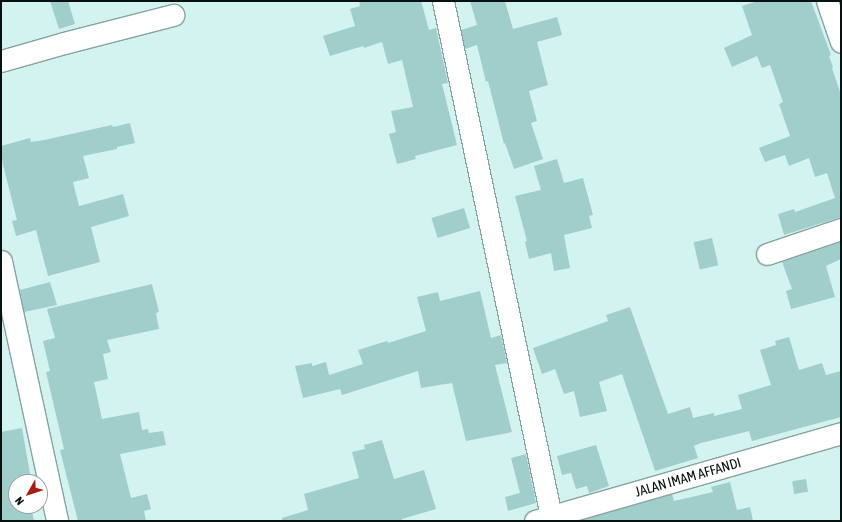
<!DOCTYPE html>
<style>
body{margin:0}
#map{position:relative;width:842px;height:522px;overflow:hidden;background:#d2f3f0;font-family:"Asap Condensed",sans-serif}
div>[style]{position:absolute}
.building>*{inset:0;background:#a0cfcb;transform-origin:0 0}
.roads{filter:drop-shadow(1px 0 #84a3a0) drop-shadow(-1px 0 #84a3a0) drop-shadow(0 1px #84a3a0) drop-shadow(0 -1px #84a3a0)}
.minor>*{height:21px;margin:-10.5px;padding:0 10.5px;transform-origin:10.5px;border-radius:10.5px;background:#fff}
span{translate:-50% -50%;white-space:nowrap;text-align:center;line-height:1.15;-webkit-text-stroke:3px #fff;paint-order:stroke}
.street-label{font-size:14px;color:#061110}
.frame{position:absolute;inset:0;border:2px solid #061110;pointer-events:none}
.north{position:absolute;left:8px;top:474px;width:40px;height:40px;box-sizing:border-box;background:#fff;border:1px solid #9ba09f;border-radius:50%;rotate:231deg;font-size:11px;font-weight:700;line-height:16px;text-align:center;color:#061110}
.north::after{content:'';display:block;margin:auto;width:14px;height:18px;background:#ab1b0f;clip-path:polygon(50% 0,100% 100%,50% 72%,0 100%)}
</style>
<div id="map">
<div class="building">
<div style="clip-path:polygon(50px 1px,68px 1px,75px 24px,59px 29px)"></div>
<div style="clip-path:polygon(359px 1px,421px 1px,429px 30px,436px 28px,448px 83px,442px 84px,457px 145px,415px 156px,416px 159px,397px 164px,389px 134px,396px 132px,391px 111px,413px 107px,402px 60px,388px 64px,382px 42px,364px 48px,363px 46px,330px 56px,323px 36px,355px 26px,350px 9px,360px 6px)"></div>
<div style="clip-path:polygon(470px 1px,505px 1px,513px 29px,557px 17px,562px 35px,537px 42px,548px 85px,529px 91px,537px 121px,531px 123px,543px 159px,514px 169px,505px 143px,504px 144px,488px 81px,486px 82px,477px 45px,465px 49px,461px 30px,477px 25px)"></div>
<div style="clip-path:polygon(758px 1px,811px 1px,831px 55px,829px 56px,833px 67px,832px 68px,841px 95px,841px 217px,784px 235px,778px 214px,794px 209px,795px 212px,835px 198px,827px 173px,815px 177px,809px 158px,789px 166px,785px 155px,765px 162px,759px 148px,790px 136px,779px 104px,783px 102px,770px 65px,762px 68px,757px 56px,732px 67px,724px 48px,752px 35px,742px 6px)"></div>
<div style="clip-path:polygon(130px 123px,135px 143px,117px 147px,117px 149px,83px 156px,89px 178px,73px 182px,79px 206px,123px 194px,129px 216px,91px 227px,100px 262px,48px 276px,36px 230px,16px 236px,12px 221px,17px 220px,1px 157px,1px 146px,30px 138px,31px 142px,44px 140px,112px 125px,113px 127px)"></div>
<div style="clip-path:polygon(557px 159px,564px 183px,583px 178px,593px 215px,589px 216px,592px 228px,564px 235px,570px 268px,554px 271px,551px 253px,529px 259px,525px 242px,527px 241px,515px 196px,541px 190px,534px 166px)"></div>
<div style="left:464px;top:208px;width:21px;height:34px;rotate:73deg"></div>
<div style="left:712px;top:238px;width:28px;height:19px;rotate:77deg"></div>
<div style="clip-path:polygon(841px 242px,841px 259px,826px 266px,835px 297px,791px 309px,786px 291px,792px 289px,782px 262px)"></div>
<div style="clip-path:polygon(50px 282px,57px 305px,24px 312px,20px 290px)"></div>
<div style="clip-path:polygon(152px 284px,159px 312px,156px 313px,159px 329px,107px 340px,111px 352px,103px 354px,108px 379px,94px 382px,102px 419px,139px 412px,142px 430px,148px 429px,149px 433px,163px 431px,166px 445px,120px 454px,131px 498px,147px 494px,151px 509px,144px 511px,146px 521px,78px 521px,64px 466px,60px 450px,64px 449px,46px 372px,50px 371px,43px 341px,55px 338px,47px 309px)"></div>
<div style="clip-path:polygon(480px 291px,491px 338px,501px 335px,507px 363px,495px 365px,512px 432px,466px 441px,452px 383px,421px 388px,418px 371px,342px 395px,340px 389px,303px 398px,295px 366px,312px 363px,312px 366px,326px 362px,329px 375px,363px 364px,358px 350px,387px 341px,388px 343px,426px 331px,417px 297px,438px 292px,440px 301px)"></div>
<div style="clip-path:polygon(630px 307px,668px 414px,690px 407px,693px 418px,714px 413px,714px 416px,742px 409px,738px 395px,771px 385px,760px 350px,776px 345px,775px 341px,789px 337px,799px 370px,822px 363px,826px 375px,841px 371px,841px 417px,752px 441px,749px 431px,701px 443px,694px 446px,698px 458px,655px 471px,622px 374px,599px 382px,607px 411px,580px 417px,574px 391px,564px 394px,555px 369px,542px 374px,533px 348px,608px 321px,606px 315px)"></div>
<div style="clip-path:polygon(22px 428px,30px 474px,16px 477px,16px 506px,31px 506px,34px 521px,1px 521px,1px 432px)"></div>
<div style="clip-path:polygon(382px 440px,394px 479px,424px 470px,436px 509px,402px 519px,402px 521px,282px 521px,282px 518px,308px 510px,304px 494px,359px 478px,352px 452px,365px 449px,364px 445px)"></div>
<div style="clip-path:polygon(596px 445px,609px 486px,589px 493px,587px 486px,576px 489px,571px 473px,562px 475px,557px 456px)"></div>
<div style="clip-path:polygon(526px 454px,536px 503px,508px 511px,505px 497px,520px 493px,511px 458px)"></div>
<div style="left:806px;top:479px;width:13px;height:14px;rotate:81deg"></div>
<div style="clip-path:polygon(730px 482px,737px 510px,750px 507px,753px 521px,579px 521px,672px 494px,674px 501px,713px 492px,711px 487px)"></div>
</div>
<div class="roads">
<div class="minor">
<div style="left:443px;top:1px;width:526px;rotate:78.16deg"></div>
<div style="left:827px;top:1px;width:43px;rotate:71.1deg"></div>
<div style="left:1px;top:61px;width:66px;rotate:-15.9deg"></div>
<div style="left:64px;top:43px;width:113px;rotate:-14.4deg"></div>
<div style="left:767px;top:254px;width:78px;rotate:-18.7deg"></div>
<div style="left:1px;top:261px;width:266px;rotate:77.8deg"></div>
<div style="left:535px;top:521px;width:318px;rotate:-16deg"></div>
</div>
</div>
<div class="street-label">
<span style="left:688px;top:477px;rotate:-16deg">JALAN IMAM AFFANDI</span>
</div>
<div class="frame"></div>
<div class="north">N</div>
</div>
